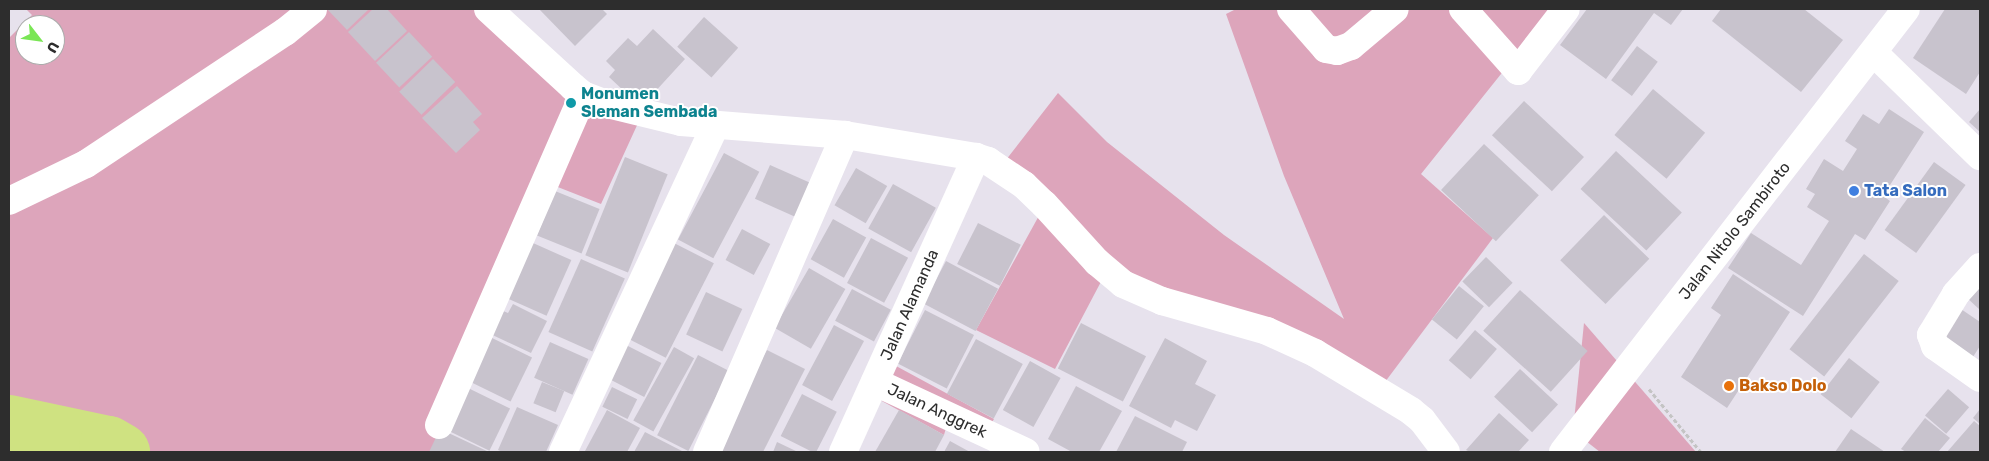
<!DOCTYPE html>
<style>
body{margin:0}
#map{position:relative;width:1989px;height:461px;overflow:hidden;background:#e7e2ed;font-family:Rubik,sans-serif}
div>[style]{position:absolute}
.green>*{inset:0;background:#dda5bb}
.river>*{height:59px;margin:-29.5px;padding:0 29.5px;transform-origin:29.5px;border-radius:29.5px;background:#cfe281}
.building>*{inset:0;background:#c8c3cd;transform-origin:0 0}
.path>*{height:3px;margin-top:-1.5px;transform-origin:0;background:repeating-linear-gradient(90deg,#c4c4c4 0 4px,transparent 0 6.5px)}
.minor>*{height:28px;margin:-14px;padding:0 14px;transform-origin:14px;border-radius:14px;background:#fff}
.tertiary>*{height:28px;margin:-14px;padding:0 14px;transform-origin:14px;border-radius:14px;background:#fff}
.dots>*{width:14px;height:14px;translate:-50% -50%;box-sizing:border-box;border:2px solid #fff;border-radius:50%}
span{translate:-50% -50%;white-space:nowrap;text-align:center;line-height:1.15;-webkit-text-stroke:4px #fff;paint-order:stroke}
.culture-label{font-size:16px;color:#0d838f;font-weight:700}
.left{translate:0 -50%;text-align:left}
.shop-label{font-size:16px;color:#366cbe;font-weight:700}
.street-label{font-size:16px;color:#2d2d2d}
.food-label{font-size:16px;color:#c56008;font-weight:700}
.frame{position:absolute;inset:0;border:10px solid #2d2d2d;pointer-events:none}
.north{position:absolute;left:15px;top:15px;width:50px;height:50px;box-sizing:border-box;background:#fff;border:1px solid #ababab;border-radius:50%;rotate:120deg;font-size:14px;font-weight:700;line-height:20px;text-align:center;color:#2d2d2d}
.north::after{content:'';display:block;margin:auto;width:18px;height:22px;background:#7ae655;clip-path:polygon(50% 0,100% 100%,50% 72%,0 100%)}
</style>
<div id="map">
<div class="green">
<div style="clip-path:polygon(evenodd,26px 9px,488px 9px,639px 121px,601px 204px,545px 182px,439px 441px,451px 452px,9px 452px,9px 38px,32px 15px,26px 9px,25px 25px,55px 25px,55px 55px,25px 55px,25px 25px)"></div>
<div style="clip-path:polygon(1236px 9px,1553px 9px,1421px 174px,1493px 238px,1376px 394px,1298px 349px,1104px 276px,1055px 369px,976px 330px,1041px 212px,995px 174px,1058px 93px,1107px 142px,1224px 235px,1344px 319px,1284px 176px,1226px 14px)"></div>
<div style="clip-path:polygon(1584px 323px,1696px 452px,1600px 452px,1573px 431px)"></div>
<div style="clip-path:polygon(885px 360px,994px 419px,986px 432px,950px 414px,944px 435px,869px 394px)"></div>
</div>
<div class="river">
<div style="left:9px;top:424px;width:101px;rotate:12deg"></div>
<div style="left:108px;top:445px;width:14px;rotate:30deg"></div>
</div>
<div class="building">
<div style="clip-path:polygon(327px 9px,369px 9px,347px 30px)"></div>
<div style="clip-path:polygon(373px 9px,387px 9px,407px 31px,375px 61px,348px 32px)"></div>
<div style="clip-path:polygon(539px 9px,602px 9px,607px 14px,575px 46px)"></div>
<div style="clip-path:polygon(1587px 9px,1683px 9px,1671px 25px,1654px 13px,1606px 79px,1560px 45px)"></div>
<div style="clip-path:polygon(1721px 9px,1804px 9px,1843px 40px,1801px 92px,1712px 21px)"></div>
<div style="clip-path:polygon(1945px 9px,1980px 9px,1980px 72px,1966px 94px,1913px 58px)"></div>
<div style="left:704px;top:17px;width:46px;height:40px;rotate:42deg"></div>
<div style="clip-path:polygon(653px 29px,685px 59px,641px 107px,609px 77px,615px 70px,606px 61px,628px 38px,637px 46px)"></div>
<div style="left:409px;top:32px;width:34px;height:45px;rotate:47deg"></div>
<div style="left:1637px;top:46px;width:26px;height:43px;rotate:37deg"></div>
<div style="left:433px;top:59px;width:32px;height:47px;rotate:46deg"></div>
<div style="clip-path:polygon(457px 86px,482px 114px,473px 122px,480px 130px,456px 153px,422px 118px)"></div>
<div style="left:1653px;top:89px;width:68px;height:60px;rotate:40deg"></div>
<div style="left:1524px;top:101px;width:82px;height:47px;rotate:43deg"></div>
<div style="clip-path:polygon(1889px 109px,1924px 132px,1883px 196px,1890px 201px,1865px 240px,1855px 234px,1803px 316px,1728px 268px,1751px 233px,1801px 265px,1829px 221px,1807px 207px,1815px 194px,1806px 189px,1824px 159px,1843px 171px,1857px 149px,1845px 141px,1863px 114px,1879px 124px)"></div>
<div style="clip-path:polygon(1980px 109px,1980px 132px,1969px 122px)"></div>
<div style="left:1484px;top:144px;width:75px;height:63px;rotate:43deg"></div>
<div style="left:1616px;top:151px;width:90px;height:52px;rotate:43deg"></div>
<div style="left:724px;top:153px;width:40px;height:98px;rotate:28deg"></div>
<div style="left:625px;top:157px;width:46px;height:106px;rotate:22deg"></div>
<div style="left:1934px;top:162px;width:39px;height:84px;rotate:36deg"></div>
<div style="left:770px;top:165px;width:47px;height:37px;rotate:24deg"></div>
<div style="left:856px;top:168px;width:36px;height:43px;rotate:30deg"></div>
<div style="left:893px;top:184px;width:49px;height:51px;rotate:29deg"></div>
<div style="left:555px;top:191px;width:48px;height:48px;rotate:22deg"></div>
<div style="left:1604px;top:215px;width:63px;height:63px;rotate:44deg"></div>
<div style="left:833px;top:219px;width:38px;height:46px;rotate:29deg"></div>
<div style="left:978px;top:223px;width:48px;height:46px;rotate:27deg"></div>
<div style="left:742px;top:229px;width:32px;height:35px;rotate:28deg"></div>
<div style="left:871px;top:238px;width:42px;height:51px;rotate:28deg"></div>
<div style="left:672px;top:242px;width:47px;height:106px;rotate:27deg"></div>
<div style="left:533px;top:243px;width:42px;height:61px;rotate:24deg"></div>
<div style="left:1864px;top:254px;width:44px;height:121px;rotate:38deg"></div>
<div style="left:1486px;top:257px;width:37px;height:34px;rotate:44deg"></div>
<div style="left:581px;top:259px;width:48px;height:80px;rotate:24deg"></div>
<div style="left:946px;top:261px;width:59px;height:48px;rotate:28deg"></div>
<div style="left:809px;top:268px;width:42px;height:69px;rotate:30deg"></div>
<div style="clip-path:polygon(1733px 274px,1790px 312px,1727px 408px,1681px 377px,1721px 315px,1711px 308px)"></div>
<div style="clip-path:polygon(1980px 278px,1980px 310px,1965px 296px)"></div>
<div style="left:1459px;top:286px;width:32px;height:43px;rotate:39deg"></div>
<div style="left:852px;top:289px;width:44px;height:36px;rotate:28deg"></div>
<div style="left:1520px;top:290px;width:91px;height:55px;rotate:42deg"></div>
<div style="left:706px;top:292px;width:40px;height:47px;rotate:25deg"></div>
<div style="clip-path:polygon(513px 304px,547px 321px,531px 353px,484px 331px,496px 308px,508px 313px)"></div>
<div style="clip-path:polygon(1958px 307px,1980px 322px,1980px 346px,1971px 360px,1937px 338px)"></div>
<div style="left:925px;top:310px;width:55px;height:60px;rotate:27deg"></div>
<div style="left:1081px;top:323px;width:73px;height:51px;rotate:27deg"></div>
<div style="left:834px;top:325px;width:34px;height:68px;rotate:28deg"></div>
<div style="left:1475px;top:330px;width:29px;height:40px;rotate:41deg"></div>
<div style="left:488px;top:336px;width:49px;height:49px;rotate:26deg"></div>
<div style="clip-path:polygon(1165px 338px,1207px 361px,1195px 384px,1216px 395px,1197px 431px,1175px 420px,1171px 428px,1129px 406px)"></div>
<div style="left:976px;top:339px;width:53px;height:62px;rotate:28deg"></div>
<div style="left:550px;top:342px;width:42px;height:39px;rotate:24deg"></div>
<div style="left:624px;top:344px;width:42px;height:38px;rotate:27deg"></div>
<div style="left:674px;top:347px;width:23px;height:84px;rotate:29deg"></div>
<div style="clip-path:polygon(767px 350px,805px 369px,763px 452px,714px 452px)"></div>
<div style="left:698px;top:355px;width:35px;height:90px;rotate:27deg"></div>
<div style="left:1849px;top:358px;width:39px;height:46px;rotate:38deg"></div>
<div style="left:1030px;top:361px;width:35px;height:56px;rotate:29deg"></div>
<div style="left:1520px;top:369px;width:52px;height:38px;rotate:43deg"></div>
<div style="left:542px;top:382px;width:24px;height:23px;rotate:22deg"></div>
<div style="clip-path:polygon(1076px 386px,1122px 411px,1099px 452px,1072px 452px,1048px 439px)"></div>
<div style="left:466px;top:387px;width:49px;height:47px;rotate:26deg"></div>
<div style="left:612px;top:387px;width:28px;height:22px;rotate:26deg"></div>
<div style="left:1948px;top:389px;width:28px;height:35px;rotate:41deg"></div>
<div style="left:802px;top:394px;width:39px;height:47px;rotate:27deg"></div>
<div style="clip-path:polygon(517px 407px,558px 425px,546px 452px,503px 452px,498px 450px)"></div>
<div style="clip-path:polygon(1980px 409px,1980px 424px,1973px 418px)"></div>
<div style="clip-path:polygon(607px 410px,640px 428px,627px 452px,585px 451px)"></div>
<div style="clip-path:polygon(899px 410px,944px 435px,935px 452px,875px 452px)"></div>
<div style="clip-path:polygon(1499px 413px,1529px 440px,1518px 452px,1470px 452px,1466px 450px)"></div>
<div style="clip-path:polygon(1135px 416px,1187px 442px,1182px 452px,1116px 452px)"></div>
<div style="clip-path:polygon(1925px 418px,1950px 438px,1938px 452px,1906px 452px,1901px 449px)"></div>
<div style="clip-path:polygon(1974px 421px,1980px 426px,1980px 452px,1947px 452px)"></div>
<div style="clip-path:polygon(440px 429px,489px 452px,429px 452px)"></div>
<div style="clip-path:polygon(1851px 429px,1885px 452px,1835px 452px)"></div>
<div style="clip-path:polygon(645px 432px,682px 451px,681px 452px,634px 452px)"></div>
<div style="clip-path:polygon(950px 441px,970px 452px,944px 452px)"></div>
<div style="clip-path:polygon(777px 442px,798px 452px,773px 452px)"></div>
</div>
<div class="path">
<div style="left:1649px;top:389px;width:82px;rotate:50.5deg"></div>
</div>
<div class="minor">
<div style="left:488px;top:9px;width:115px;rotate:42.5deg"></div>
<div style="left:573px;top:87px;width:13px;rotate:39deg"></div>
<div style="left:583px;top:95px;width:26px;rotate:21deg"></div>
<div style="left:607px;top:104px;width:76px;rotate:13.7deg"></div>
<div style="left:681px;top:122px;width:165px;rotate:4.5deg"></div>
<div style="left:845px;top:135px;width:133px;rotate:9.5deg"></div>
<div style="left:976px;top:157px;width:13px;rotate:18deg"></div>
<div style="left:988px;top:161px;width:43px;rotate:33.7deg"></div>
<div style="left:1024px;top:185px;width:28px;rotate:44deg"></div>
<div style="left:1044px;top:204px;width:79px;rotate:47.6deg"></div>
<div style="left:1097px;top:262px;width:34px;rotate:40deg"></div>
<div style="left:1123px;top:284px;width:43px;rotate:23.6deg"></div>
<div style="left:1162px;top:301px;width:109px;rotate:15.9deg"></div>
<div style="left:1267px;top:331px;width:53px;rotate:24.6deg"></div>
<div style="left:1315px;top:353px;width:112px;rotate:31.1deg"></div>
<div style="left:1411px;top:411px;width:14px;rotate:39deg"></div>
<div style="left:1422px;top:420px;width:40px;rotate:53deg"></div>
<div style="left:1291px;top:9px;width:53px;rotate:48.8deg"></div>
<div style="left:1326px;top:49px;width:11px;rotate:10deg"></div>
<div style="left:1337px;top:51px;width:15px;rotate:-20deg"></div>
<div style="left:1351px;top:46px;width:57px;rotate:-40.1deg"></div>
<div style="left:1463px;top:9px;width:83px;rotate:48.4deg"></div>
<div style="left:1518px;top:71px;width:78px;rotate:-52.3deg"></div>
<div style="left:1874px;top:53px;width:148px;rotate:44.2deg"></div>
<div style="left:9px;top:201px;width:85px;rotate:-25.7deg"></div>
<div style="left:86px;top:164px;width:239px;rotate:-33.6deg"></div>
<div style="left:285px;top:32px;width:36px;rotate:-39deg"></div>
<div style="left:1980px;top:267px;width:36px;rotate:132deg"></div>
<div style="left:1956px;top:294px;width:48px;rotate:121.4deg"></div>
<div style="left:1931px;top:335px;width:12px;rotate:70deg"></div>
<div style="left:1935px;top:346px;width:55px;rotate:35.4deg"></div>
<div style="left:875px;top:382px;width:166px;rotate:24.9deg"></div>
<div style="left:439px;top:425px;width:360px;rotate:-66.4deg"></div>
<div style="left:563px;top:452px;width:360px;rotate:-65deg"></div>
<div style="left:707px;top:452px;width:346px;rotate:-66.5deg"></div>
<div style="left:843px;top:452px;width:324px;rotate:-65.7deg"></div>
</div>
<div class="tertiary">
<div style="left:1563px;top:452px;width:560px;rotate:-52.25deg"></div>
</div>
<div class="dots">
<div style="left:571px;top:103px;background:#0f9aa8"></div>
<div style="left:1854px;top:191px;background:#3f7fe0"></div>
<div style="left:1729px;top:386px;background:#e8710a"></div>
</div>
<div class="culture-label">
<span class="left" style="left:581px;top:103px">Monumen<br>Sleman Sembada</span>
</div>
<div class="shop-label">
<span class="left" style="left:1864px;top:191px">Tata Salon</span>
</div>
<div class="street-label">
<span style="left:1735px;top:231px;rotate:-52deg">Jalan Nitolo Sambiroto</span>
<span style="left:910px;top:305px;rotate:-66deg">Jalan Alamanda</span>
<span style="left:937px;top:411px;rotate:25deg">Jalan Anggrek</span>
</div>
<div class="food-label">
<span class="left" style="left:1739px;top:386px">Bakso Dolo</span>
</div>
<div class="frame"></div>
<div class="north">U</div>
</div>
